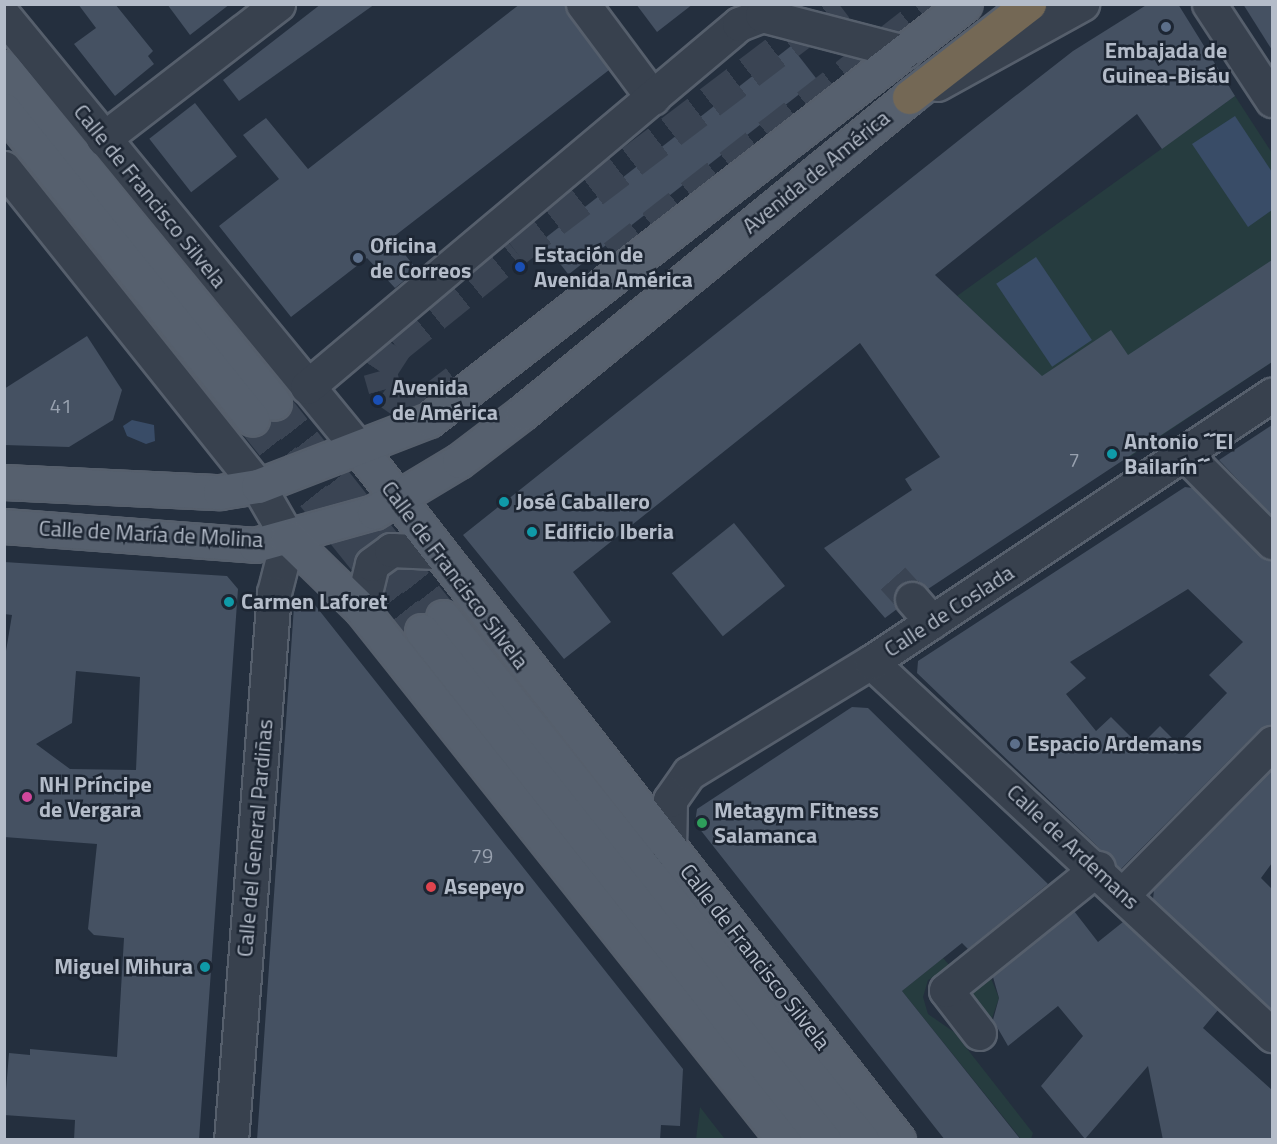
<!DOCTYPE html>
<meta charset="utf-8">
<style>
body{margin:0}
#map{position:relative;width:1277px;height:1144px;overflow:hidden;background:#242f3e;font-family:"Titillium Web",sans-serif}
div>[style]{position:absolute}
.green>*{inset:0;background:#263c3f}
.water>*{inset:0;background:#394c67;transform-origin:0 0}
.building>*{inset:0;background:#455162;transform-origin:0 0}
.minor-tunnel>*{height:33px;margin-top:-16.5px;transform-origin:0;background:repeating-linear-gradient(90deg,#3a4453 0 33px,transparent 0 49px)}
.major-tunnel>*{height:33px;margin-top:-16.5px;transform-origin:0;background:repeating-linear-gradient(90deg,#3a4453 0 33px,transparent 0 49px)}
.roads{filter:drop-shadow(2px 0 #565f6c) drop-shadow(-2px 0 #565f6c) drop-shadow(0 2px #565f6c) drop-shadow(0 -2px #565f6c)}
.minor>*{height:33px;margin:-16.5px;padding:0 16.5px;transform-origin:16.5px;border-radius:16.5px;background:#38414e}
.major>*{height:33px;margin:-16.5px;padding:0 16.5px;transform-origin:16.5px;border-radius:16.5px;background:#56606e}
.highway>*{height:33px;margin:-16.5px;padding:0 16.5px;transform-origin:16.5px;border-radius:16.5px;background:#746855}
.dots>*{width:16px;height:16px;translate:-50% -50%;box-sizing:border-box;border:3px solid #1d2633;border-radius:50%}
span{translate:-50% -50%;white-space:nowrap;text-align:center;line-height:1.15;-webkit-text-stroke:5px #1d2633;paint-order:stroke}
.number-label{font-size:20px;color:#98a1af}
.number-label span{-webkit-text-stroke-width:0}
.poi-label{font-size:22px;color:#b4bcc9;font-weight:700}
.left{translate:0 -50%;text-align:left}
.right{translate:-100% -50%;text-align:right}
.street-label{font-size:22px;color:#b4bcc9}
.frame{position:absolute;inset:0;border:6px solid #b4bcc9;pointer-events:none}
</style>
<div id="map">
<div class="green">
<div style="clip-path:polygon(1235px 96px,1272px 153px,1272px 362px,1128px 458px,957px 296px)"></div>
<div style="clip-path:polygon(943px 958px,951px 967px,928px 980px,923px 997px,928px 1014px,954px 1032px,1033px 1133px,1031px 1139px,1021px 1139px,902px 991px)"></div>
<div style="clip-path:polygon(988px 971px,999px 998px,990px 1024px,968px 993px)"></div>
<div style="clip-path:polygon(700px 1107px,717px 1129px,725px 1139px,696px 1139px)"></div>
</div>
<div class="water">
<div style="clip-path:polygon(1235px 116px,1272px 172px,1272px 210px,1248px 227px,1192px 144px)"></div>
<div style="left:1036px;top:257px;width:100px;height:48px;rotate:56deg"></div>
<div style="clip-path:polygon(132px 420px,154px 425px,155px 441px,146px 444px,127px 436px,123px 426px)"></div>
</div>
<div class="building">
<div style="clip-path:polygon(78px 4px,115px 4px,153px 51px,148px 56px,154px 64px,115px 96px,74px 44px,96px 28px)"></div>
<div style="clip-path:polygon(167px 4px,230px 4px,190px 35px)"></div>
<div style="clip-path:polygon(321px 4px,375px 4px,239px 101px,223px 80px)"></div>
<div style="clip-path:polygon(520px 4px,565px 4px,609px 70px,392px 238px,417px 270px,395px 288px,367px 258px,291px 317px,219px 226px,279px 179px,243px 135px,266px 118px,308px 169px)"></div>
<div style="clip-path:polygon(636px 4px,693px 4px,657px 32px)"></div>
<div style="clip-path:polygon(1148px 4px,1178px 4px,1235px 96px,1162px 149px,1137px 114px,935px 275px,1042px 376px,1111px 330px,1128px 355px,1272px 260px,1272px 362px,928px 589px,918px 581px,900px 585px,894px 593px,897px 609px,885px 618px,824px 548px,912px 490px,905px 479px,940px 457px,860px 343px,573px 572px,611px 622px,564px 659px,463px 535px,978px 125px,1073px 51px)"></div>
<div style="clip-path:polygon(1243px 4px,1272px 4px,1272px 50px)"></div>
<div style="left:791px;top:46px;width:43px;height:316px;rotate:52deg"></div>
<div style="left:195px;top:103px;width:68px;height:58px;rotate:52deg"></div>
<div style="clip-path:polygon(87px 336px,122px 390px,113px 420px,69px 447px,4px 445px,4px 389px)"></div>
<div style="clip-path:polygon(1272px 425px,1272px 516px,1219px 460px)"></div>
<div style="clip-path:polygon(evenodd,1185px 487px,1193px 488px,1259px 555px,1272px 560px,1272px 725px,1259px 730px,1121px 869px,917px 673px,918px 661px,1185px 487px,1188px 589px,1243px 642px,1209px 675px,1227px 693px,1178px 744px,1160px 726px,1140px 746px,1111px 717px,1096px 731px,1066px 694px,1086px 678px,1070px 662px,1188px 589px)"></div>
<div style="left:734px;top:523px;width:81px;height:80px;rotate:51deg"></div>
<div style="clip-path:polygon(evenodd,4px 562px,227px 576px,238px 589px,199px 1140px,74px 1140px,75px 1120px,4px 1115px,9px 1053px,30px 1055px,30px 1049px,117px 1057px,124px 938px,94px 935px,88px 929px,97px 844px,4px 837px,4px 663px,12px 615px,4px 614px,4px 562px,76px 671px,140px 677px,136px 770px,70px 769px,36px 744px,72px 723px,76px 671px)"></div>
<div style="clip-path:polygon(311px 600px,683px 1069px,680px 1126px,661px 1125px,660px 1140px,257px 1140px,294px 606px)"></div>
<div style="clip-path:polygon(852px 707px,868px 708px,1048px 884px,968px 949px,962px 943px,902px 991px,1021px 1140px,945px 1140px,695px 823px,697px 809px)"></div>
<div style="clip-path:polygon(1272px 769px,1272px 863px,1261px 878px,1272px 889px,1272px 1010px,1153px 899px,1154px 890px)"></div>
<div style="clip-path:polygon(1074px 911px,1098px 942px,1123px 922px,1218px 1010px,1203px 1028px,1272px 1090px,1272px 1140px,1163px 1140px,1148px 1066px,1085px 1139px,1041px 1086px,1083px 1036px,1058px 1006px,1008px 1046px,993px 1020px,999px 998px,993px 977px)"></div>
</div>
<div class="minor-tunnel">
<div style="left:614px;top:256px;width:410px;rotate:-38deg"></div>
<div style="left:456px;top:381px;width:36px;rotate:143deg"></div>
<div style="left:427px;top:403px;width:18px;rotate:171deg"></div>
<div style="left:409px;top:406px;width:29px;rotate:-145deg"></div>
<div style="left:385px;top:389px;width:19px;rotate:-106deg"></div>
<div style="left:380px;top:371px;width:30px;rotate:-57deg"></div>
<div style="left:396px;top:346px;width:153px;rotate:-38.9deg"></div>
<div style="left:515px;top:250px;width:407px;rotate:-37.2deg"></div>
<div style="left:893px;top:578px;width:28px;rotate:48deg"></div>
</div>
<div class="major-tunnel">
<div style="left:274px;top:403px;width:273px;rotate:51.7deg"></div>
<div style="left:252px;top:419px;width:272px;rotate:51.3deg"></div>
</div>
<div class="roads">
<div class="minor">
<div style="left:583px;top:4px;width:117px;rotate:53.3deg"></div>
<div style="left:1209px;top:4px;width:115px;rotate:56.7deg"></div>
<div style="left:4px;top:16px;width:561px;rotate:50.64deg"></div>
<div style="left:937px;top:84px;width:166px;rotate:-28.9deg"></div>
<div style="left:103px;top:139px;width:221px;rotate:-37.6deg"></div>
<div style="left:4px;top:168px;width:407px;rotate:51.4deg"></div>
<div style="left:258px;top:486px;width:60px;rotate:60deg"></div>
<div style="left:288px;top:538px;width:57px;rotate:104.3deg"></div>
<div style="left:274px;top:593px;width:549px;rotate:94.49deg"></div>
<div style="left:307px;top:387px;width:564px;rotate:-40.04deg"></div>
<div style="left:739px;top:24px;width:25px;rotate:-21deg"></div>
<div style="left:762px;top:15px;width:147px;rotate:14.6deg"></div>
<div style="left:1185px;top:454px;width:124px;rotate:45.3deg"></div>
<div style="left:912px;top:599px;width:30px;rotate:49deg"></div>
<div style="left:361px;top:609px;width:46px;rotate:-76.3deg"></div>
<div style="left:372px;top:564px;width:24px;rotate:-36deg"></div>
<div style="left:391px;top:550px;width:45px;rotate:2.5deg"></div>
<div style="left:871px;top:662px;width:548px;rotate:42.93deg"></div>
<div style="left:669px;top:849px;width:49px;rotate:-88.8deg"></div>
<div style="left:670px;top:800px;width:33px;rotate:-55deg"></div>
<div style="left:689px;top:773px;width:213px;rotate:-31.4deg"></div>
<div style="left:871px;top:662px;width:482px;rotate:-33.7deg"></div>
<div style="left:1124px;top:893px;width:211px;rotate:-45.4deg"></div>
<div style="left:979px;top:1033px;width:54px;rotate:-127.5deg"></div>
<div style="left:946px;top:990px;width:195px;rotate:-38.8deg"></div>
</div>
<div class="major">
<div style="left:4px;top:68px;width:430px;rotate:51.1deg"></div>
<div style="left:4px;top:110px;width:396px;rotate:51.2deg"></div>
<div style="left:360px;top:450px;width:875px;rotate:52.06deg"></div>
<div style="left:4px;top:482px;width:216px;rotate:2.7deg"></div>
<div style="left:220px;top:492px;width:38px;rotate:-9deg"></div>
<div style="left:258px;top:486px;width:183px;rotate:-21.1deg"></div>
<div style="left:429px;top:420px;width:678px;rotate:-37.82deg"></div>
<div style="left:4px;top:526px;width:252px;rotate:4.3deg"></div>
<div style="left:255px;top:545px;width:123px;rotate:-15.5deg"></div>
<div style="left:374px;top:512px;width:99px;rotate:-31deg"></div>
<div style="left:459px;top:461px;width:79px;rotate:-37.3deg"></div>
<div style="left:522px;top:413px;width:500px;rotate:-39.2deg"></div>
<div style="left:288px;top:538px;width:102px;rotate:44.2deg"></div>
<div style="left:361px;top:609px;width:679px;rotate:51.46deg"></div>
<div style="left:443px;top:617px;width:670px;rotate:51.3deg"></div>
<div style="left:422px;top:631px;width:649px;rotate:51.7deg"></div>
</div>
<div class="highway">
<div style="left:909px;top:97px;width:152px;rotate:-37.8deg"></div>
</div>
</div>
<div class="dots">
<div style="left:1166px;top:27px;background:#5c6f8a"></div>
<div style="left:358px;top:258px;background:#5c6f8a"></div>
<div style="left:520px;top:267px;background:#1a4fb4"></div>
<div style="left:378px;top:400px;background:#1a4fb4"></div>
<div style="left:1112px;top:454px;background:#0f9aa8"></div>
<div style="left:504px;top:502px;background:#0f9aa8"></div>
<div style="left:532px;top:532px;background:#0f9aa8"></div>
<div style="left:229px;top:602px;background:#0f9aa8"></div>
<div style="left:1015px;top:744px;background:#5c6f8a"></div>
<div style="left:27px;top:797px;background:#d1479c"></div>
<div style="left:702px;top:823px;background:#2e9e5b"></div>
<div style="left:431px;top:887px;background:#e0444e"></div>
<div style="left:205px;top:967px;background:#0f9aa8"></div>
</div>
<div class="number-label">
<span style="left:61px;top:405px">41</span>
<span style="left:1074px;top:459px">7</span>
<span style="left:482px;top:855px">79</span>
</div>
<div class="poi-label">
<span style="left:1166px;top:63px">Embajada de<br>Guinea-Bisáu</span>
<span class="left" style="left:370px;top:258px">Oficina<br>de Correos</span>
<span class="left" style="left:534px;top:267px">Estación de<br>Avenida América</span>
<span class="left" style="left:392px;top:400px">Avenida<br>de América</span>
<span class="left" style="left:1124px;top:454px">Antonio ´´El<br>Bailarín´´</span>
<span class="left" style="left:516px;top:502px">José Caballero</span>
<span class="left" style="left:544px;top:532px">Edificio Iberia</span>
<span class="left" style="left:241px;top:602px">Carmen Laforet</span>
<span class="left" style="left:1027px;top:744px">Espacio Ardemans</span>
<span class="left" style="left:39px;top:797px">NH Príncipe<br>de Vergara</span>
<span class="left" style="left:714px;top:823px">Metagym Fitness<br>Salamanca</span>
<span class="left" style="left:444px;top:887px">Asepeyo</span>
<span class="right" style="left:193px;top:967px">Miguel Mihura</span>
</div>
<div class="street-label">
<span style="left:816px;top:172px;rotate:-39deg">Avenida de América</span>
<span style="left:150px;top:196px;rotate:51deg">Calle de Francisco Silvela</span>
<span style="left:151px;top:534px;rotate:3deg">Calle de María de Molina</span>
<span style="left:455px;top:575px;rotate:53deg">Calle de Francisco Silvela</span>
<span style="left:949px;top:611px;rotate:-33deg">Calle de Coslada</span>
<span style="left:255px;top:838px;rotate:-85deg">Calle del General Pardiñas</span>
<span style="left:1073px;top:847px;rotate:43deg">Calle de Ardemans</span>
<span style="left:755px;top:957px;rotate:52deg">Calle de Francisco Silvela</span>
</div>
<div class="frame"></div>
</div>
